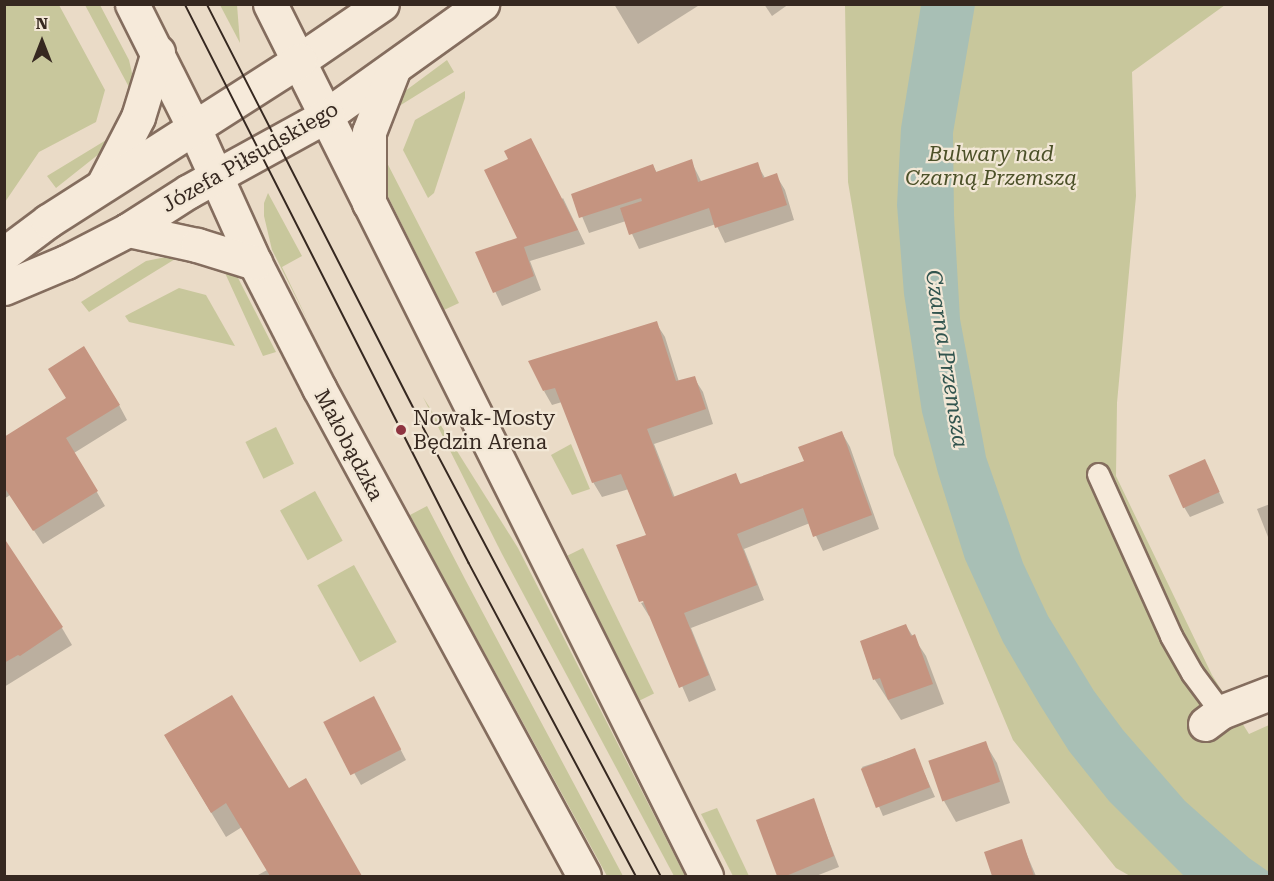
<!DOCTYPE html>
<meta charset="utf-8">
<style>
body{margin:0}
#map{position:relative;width:1274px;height:881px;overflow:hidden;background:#eadbc7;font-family:"Roboto Serif",serif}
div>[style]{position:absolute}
.green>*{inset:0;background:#c8c79c;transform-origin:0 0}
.water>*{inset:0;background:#a8bfb5}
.shadow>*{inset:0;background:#0003}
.building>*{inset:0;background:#c59480;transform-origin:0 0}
.roads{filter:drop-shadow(2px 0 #846d5e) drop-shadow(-2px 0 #846d5e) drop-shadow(0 2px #846d5e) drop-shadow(0 -2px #846d5e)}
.lane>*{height:21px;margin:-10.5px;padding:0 10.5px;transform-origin:10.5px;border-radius:10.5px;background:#f6eada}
.street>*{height:33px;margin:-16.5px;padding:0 16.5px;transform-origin:16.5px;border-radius:16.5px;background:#f6eada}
.secondary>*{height:33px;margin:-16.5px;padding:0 16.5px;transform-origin:16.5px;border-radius:16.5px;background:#f6eada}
.tram>*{height:1.5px;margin:-0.75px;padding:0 0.75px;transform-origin:0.75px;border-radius:0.75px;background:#362820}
.dots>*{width:16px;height:16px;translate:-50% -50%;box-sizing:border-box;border:3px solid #f2e7d6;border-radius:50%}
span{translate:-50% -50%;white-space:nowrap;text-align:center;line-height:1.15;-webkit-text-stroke:4.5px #f2e7d6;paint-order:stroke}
.park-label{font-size:21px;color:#4c5129;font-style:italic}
.street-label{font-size:21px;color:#362820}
.poi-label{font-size:21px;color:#362820}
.left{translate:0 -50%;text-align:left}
.water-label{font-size:22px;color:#31544e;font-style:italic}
.frame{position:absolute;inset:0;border:6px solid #362820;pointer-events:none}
.north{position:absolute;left:12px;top:12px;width:60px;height:60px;-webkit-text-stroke:4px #f2e7d6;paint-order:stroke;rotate:0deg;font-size:16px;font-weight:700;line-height:24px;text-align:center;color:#362820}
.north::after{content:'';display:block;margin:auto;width:21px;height:27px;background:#362820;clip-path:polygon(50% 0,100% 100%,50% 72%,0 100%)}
</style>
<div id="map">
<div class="green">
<div style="clip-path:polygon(5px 4px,59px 5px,105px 90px,96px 122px,39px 152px,5px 202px)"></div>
<div style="clip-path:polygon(85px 5px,100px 5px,129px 60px,134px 82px,133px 101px,122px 132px,109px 146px,56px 188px,47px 176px,116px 134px,130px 89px)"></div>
<div style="clip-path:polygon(220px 5px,237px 5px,240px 43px)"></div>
<div style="clip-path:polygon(845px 5px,1225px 5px,1132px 72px,1136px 196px,1117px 403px,1116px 476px,1212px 675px,1249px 734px,1269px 725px,1269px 876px,1130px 876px,1116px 868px,1013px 740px,894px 455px,848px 182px)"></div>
<div style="clip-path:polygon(447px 60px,454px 72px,396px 108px,382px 153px,459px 303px,444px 310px,376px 172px,393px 100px)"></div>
<div style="clip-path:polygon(465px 91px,465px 98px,434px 193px,428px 198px,403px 150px,415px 120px)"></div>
<div style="clip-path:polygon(268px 193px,302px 256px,282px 267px,310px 325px,272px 250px,264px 216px,264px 203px)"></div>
<div style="clip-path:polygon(186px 253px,236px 274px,276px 352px,263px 356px,225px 273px,180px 256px,89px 312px,81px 302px,146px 261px)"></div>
<div style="clip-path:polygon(179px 288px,206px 295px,235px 346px,129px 322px,125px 316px)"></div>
<div style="clip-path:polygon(423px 397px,518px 548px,685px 876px,674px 876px,502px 554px)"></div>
<div style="left:276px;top:427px;width:41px;height:34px;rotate:64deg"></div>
<div style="clip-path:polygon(571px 444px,590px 489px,572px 495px,551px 455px)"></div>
<div style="left:315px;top:491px;width:57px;height:40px;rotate:61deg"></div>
<div style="clip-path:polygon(427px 506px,466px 581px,623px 876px,607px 876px,430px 553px,410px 515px)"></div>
<div style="left:583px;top:548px;width:162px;height:17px;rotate:64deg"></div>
<div style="left:354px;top:565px;width:88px;height:42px;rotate:61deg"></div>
<div style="clip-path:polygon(717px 808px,749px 876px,733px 876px,701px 814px)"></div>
</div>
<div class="water">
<div style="clip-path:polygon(921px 5px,975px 5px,953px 133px,954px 215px,960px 319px,986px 457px,1023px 563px,1048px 616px,1094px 691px,1123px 730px,1185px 801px,1249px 858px,1269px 872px,1269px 876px,1184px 876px,1109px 801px,1069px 751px,1040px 705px,1003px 642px,965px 559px,938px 473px,922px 412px,904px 294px,897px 205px,901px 128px)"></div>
</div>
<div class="shadow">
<div style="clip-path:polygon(614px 4px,701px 4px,638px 44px)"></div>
<div style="clip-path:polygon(764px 4px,789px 4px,772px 16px)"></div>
<div style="clip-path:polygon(691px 161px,702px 183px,757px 164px,765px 178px,776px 175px,785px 190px,794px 220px,725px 243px,716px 224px,639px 249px,626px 221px,589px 233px,573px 195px,653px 166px,657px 173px)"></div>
<div style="clip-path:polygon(563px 198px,585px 244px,530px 261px,541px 290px,502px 306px,477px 253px,519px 239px)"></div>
<div style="clip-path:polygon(656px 323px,665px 337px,679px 382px,694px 378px,703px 392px,713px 424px,654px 444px,675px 498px,735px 475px,742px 486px,806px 462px,842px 433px,850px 447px,879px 529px,823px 551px,810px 523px,744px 549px,764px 600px,691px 628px,716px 690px,689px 702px,651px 615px,649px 616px,641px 603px,651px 600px,648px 536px,629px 489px,602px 497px,593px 482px,562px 402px,552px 405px,544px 391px)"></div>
<div style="clip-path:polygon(67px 398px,119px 405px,127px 420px,74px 453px,105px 506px,43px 544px,10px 495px,4px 499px,4px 438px)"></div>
<div style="clip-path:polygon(1205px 461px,1224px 503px,1190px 517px,1184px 507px)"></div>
<div style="clip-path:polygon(1270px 504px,1270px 542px,1257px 509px)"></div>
<div style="clip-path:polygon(4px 615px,62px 628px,72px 645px,4px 687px)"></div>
<div style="clip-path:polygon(906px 626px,926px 656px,944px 704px,901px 720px,875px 680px,862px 642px)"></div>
<div style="clip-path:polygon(379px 708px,406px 760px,361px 785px,327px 725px)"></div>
<div style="clip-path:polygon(985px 743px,997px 763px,1010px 803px,956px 822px,944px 801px)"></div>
<div style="clip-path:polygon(914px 750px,935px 797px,883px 816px,862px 767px)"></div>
<div style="clip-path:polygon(180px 761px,288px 790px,306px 780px,361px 876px,260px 876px,258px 875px,267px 870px,242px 827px,226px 837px)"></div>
<div style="clip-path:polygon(813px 800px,839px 867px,816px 876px,779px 876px,758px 821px)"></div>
<div style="clip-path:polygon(1021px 841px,1036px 876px,994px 876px,986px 853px)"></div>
</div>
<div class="building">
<div style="clip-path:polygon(531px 138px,578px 230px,524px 247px,534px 276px,493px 293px,475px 252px,517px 238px,484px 170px,508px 159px,504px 151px)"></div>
<div style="clip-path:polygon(692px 159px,698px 182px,758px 162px,763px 178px,777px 173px,787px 205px,715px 228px,709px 208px,629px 235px,620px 208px,642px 201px,641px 198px,579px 218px,571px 194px,653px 164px,656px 172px)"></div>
<div style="clip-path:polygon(657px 321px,676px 381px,695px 376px,706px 409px,647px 429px,673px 497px,736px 473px,740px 484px,804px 461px,798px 447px,842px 431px,872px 515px,813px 537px,803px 508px,737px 534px,757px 585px,684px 613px,709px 675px,679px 688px,643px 601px,639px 602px,616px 545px,646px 535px,621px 474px,592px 483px,555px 388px,543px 391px,528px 361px)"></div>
<div style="clip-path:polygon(84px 346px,120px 405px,66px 438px,98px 491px,33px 531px,4px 487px,4px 437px,66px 398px,48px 369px)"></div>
<div style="left:1205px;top:459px;width:36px;height:40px;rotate:66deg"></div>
<div style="clip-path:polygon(4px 538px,63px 627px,20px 656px,18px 655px,4px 663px)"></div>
<div style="clip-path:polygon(906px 624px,911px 636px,915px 634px,933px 684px,888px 700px,880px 678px,873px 680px,860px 641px)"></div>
<div style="clip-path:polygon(232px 695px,289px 788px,306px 778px,362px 876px,270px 876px,226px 803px,211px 813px,164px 735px)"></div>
<div style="left:374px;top:696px;width:60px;height:57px;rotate:63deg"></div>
<div style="left:986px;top:741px;width:43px;height:61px;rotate:71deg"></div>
<div style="left:915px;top:748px;width:42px;height:58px;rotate:69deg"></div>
<div style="clip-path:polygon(814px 798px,834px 856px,786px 876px,777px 876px,756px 820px)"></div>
<div style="clip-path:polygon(1022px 839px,1034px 876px,992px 876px,984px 852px)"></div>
</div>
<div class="roads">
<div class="lane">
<div style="left:1098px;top:474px;width:178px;rotate:65.7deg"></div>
<div style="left:1171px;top:636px;width:43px;rotate:60.4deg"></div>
<div style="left:1192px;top:673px;width:49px;rotate:53.4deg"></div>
</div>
<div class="street">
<div style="left:300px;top:60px;width:99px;rotate:-34.3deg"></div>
<div style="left:327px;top:115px;width:191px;rotate:-35.6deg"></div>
<div style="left:369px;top:203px;width:71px;rotate:-90deg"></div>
<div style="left:369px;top:132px;width:66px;rotate:-68.8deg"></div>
<div style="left:1205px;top:724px;width:20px;rotate:-37deg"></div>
<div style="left:1221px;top:712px;width:53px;rotate:-21.2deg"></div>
</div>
<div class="secondary">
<div style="left:132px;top:4px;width:139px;rotate:63.4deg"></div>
<div style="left:194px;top:128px;width:148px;rotate:65.7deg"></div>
<div style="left:255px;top:263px;width:140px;rotate:62.9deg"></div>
<div style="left:319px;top:388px;width:555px;rotate:61.5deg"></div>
<div style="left:270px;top:4px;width:975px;rotate:63.43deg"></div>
<div style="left:104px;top:183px;width:74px;rotate:-62.7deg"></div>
<div style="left:138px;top:117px;width:68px;rotate:-72.9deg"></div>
<div style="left:128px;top:230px;width:71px;rotate:12.3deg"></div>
<div style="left:197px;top:245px;width:61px;rotate:17.2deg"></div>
<div style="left:4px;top:254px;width:55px;rotate:-36.9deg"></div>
<div style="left:48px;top:221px;width:299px;rotate:-32.6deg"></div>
<div style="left:4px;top:288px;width:67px;rotate:-22.8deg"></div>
<div style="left:66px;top:262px;width:70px;rotate:-27.3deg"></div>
<div style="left:128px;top:230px;width:72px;rotate:-32.6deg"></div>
<div style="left:189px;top:191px;width:158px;rotate:-28.8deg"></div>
</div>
</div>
<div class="tram">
<div style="left:185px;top:4px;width:627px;rotate:63.07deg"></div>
<div style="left:469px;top:563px;width:355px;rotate:61.9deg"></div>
<div style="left:207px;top:4px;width:468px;rotate:62.9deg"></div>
<div style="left:420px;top:421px;width:515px;rotate:62.09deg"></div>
</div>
<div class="dots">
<div style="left:401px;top:430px;background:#8e3340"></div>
</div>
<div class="park-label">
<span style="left:991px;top:166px">Bulwary nad<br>Czarną Przemszą</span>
</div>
<div class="street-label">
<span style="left:250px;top:157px;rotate:-30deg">Józefa Piłsudskiego</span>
<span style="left:349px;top:445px;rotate:62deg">Małobądzka</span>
</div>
<div class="poi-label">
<span class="left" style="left:413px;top:430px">Nowak-Mosty<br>Będzin Arena</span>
</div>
<div class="water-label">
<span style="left:947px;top:359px;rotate:81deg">Czarna Przemsza</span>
</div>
<div class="frame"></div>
<div class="north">N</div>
</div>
